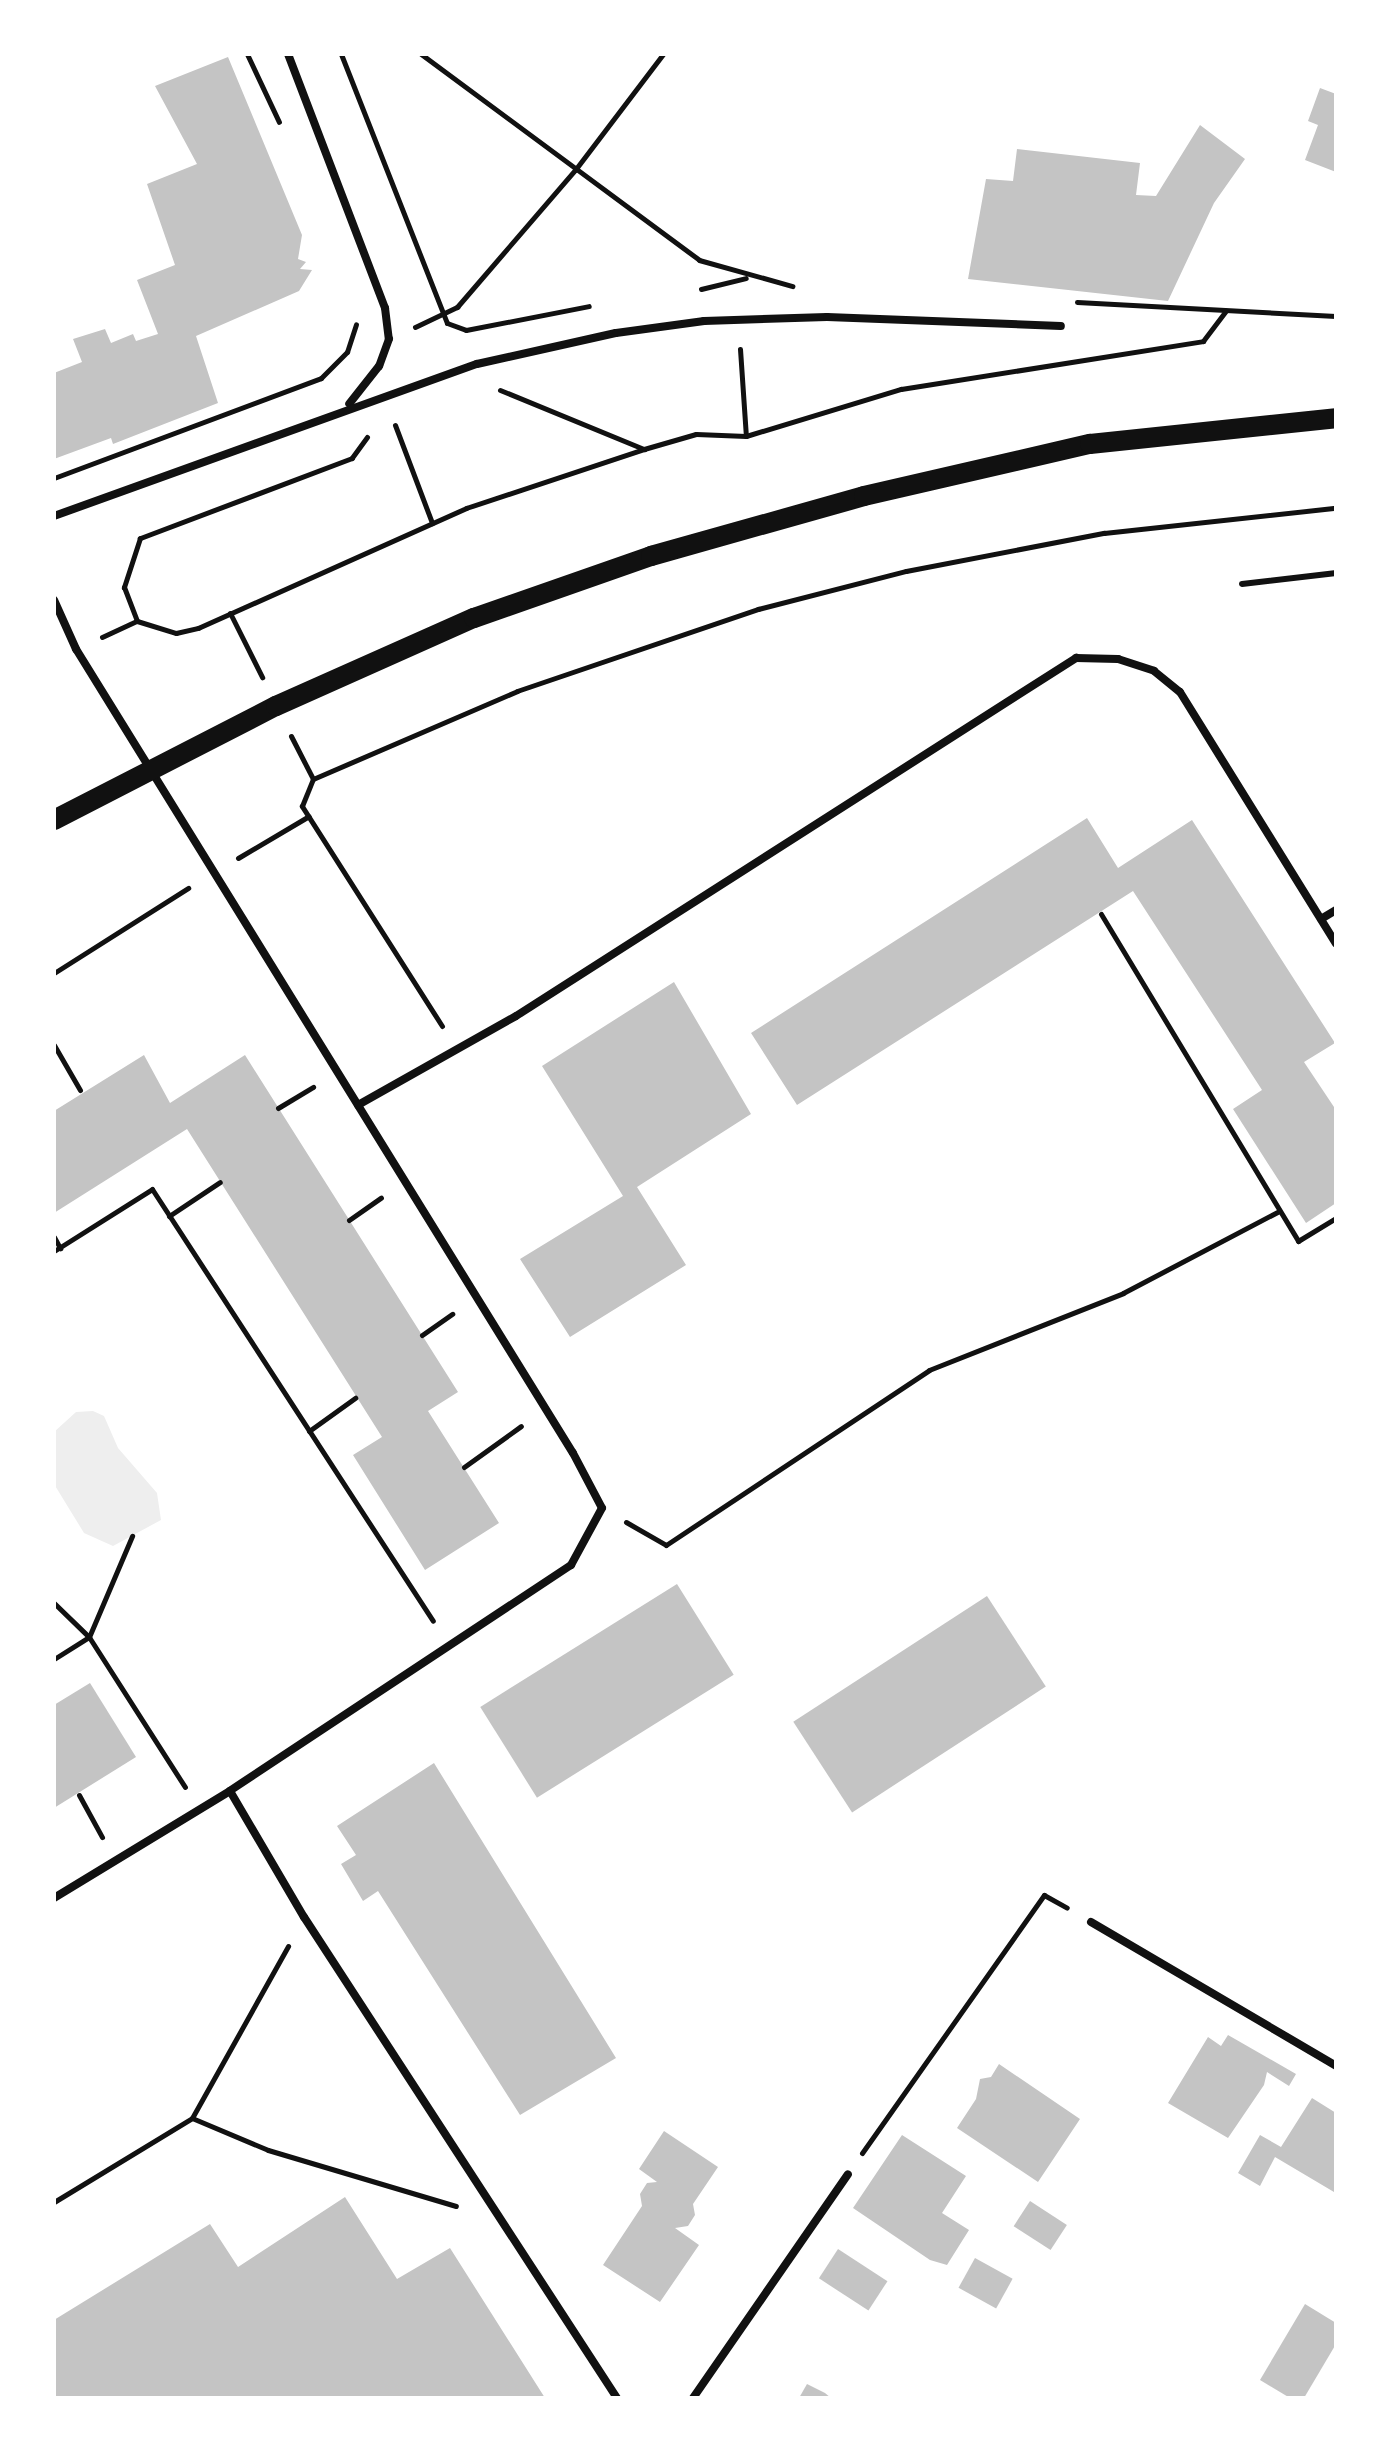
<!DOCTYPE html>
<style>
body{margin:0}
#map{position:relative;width:1390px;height:2452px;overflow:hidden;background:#fff;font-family:"Libre Baskerville",serif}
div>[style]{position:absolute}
.green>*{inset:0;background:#eee}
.building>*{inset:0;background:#c4c4c4;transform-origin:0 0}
.path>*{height:5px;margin:-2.5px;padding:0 2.5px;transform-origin:2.5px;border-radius:2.5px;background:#111}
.service>*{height:6px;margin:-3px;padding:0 3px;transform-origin:3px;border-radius:3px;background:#111}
.minor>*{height:8px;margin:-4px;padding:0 4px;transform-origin:4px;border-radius:4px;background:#111}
.primary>*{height:20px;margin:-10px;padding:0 10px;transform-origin:10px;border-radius:10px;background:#111}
span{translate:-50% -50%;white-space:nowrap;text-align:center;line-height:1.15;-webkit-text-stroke:8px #fff;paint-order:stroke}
.frame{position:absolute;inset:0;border:56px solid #fff;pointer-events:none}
</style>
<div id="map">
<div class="green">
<div style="clip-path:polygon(93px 1411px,104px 1416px,118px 1448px,157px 1493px,161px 1520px,113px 1546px,84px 1533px,54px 1484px,54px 1432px,76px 1412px)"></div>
</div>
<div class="building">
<div style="clip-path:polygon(228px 57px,302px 235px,298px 259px,306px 262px,300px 269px,312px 270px,299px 291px,196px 336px,218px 403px,113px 444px,111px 438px,54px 459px,54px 373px,82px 362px,73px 339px,105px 329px,111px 343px,133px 334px,136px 341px,158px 334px,137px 280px,175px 265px,147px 184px,197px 164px,155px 86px)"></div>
<div style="clip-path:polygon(1320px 88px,1336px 94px,1336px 172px,1305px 160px,1318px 125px,1308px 121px)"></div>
<div style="clip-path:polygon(1200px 125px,1245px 159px,1214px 203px,1168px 301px,968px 279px,986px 179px,1013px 181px,1017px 149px,1140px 163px,1136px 195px,1156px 196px)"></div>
<div style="clip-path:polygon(1087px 818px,1118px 868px,1192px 820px,1335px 1043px,1304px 1062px,1336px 1110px,1336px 1203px,1306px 1223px,1233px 1109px,1262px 1090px,1133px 891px,797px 1105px,751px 1033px)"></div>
<div style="clip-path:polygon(674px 982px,751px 1114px,637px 1187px,686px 1265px,570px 1337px,520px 1259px,623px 1196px,542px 1066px)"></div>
<div style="clip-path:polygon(144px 1055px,170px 1103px,245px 1055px,458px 1392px,428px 1411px,499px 1523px,425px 1570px,353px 1455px,382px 1437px,187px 1129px,54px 1213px,54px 1111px)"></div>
<div style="left:677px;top:1584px;width:107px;height:232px;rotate:58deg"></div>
<div style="left:987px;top:1596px;width:108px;height:231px;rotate:57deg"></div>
<div style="clip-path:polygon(90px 1683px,136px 1757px,54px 1808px,54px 1705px)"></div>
<div style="clip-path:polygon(434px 1763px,616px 2058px,520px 2115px,378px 1891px,363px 1901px,341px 1864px,356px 1855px,337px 1826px)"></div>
<div style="clip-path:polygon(1228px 2035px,1296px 2074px,1289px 2086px,1267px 2072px,1264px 2085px,1228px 2138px,1168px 2103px,1208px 2037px,1221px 2046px)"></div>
<div style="clip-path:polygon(999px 2064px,1080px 2119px,1038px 2182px,957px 2128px,976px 2099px,980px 2079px,991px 2077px)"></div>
<div style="clip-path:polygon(1312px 2098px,1336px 2113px,1334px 2192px,1275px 2157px,1260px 2186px,1238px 2173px,1260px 2135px,1281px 2147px)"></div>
<div style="clip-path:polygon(664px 2131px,718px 2167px,693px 2204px,695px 2215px,688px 2226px,675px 2228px,699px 2245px,660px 2302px,603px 2265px,642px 2206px,640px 2194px,647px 2183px,657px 2182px,639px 2169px)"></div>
<div style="clip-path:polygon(902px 2135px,966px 2176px,942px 2213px,969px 2230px,947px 2265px,930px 2260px,853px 2208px)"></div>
<div style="clip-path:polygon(345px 2197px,397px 2279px,450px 2248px,545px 2398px,54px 2398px,54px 2320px,210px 2224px,238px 2267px)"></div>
<div style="left:1030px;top:2201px;width:44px;height:30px;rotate:33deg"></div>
<div style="left:838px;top:2249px;width:59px;height:35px;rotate:33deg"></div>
<div style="left:975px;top:2258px;width:43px;height:34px;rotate:29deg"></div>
<div style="clip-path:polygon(1305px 2304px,1336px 2323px,1336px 2344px,1304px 2398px,1290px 2398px,1260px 2380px)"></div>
<div style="clip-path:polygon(807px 2384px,825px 2393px,831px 2398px,799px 2398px)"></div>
</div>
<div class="path">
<div style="left:247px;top:54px;width:75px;rotate:64.8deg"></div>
<div style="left:341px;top:54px;width:289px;rotate:68.5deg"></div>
<div style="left:447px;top:323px;width:20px;rotate:20deg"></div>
<div style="left:466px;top:330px;width:125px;rotate:-11deg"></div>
<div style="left:421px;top:54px;width:346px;rotate:36.5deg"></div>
<div style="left:699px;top:260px;width:97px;rotate:15.6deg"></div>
<div style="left:701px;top:289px;width:46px;rotate:-13.7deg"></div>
<div style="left:1077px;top:302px;width:259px;rotate:3.1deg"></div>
<div style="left:415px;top:327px;width:47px;rotate:-25.5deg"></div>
<div style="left:457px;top:307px;width:181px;rotate:-49.3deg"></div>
<div style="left:575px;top:170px;width:146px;rotate:-52.8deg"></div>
<div style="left:740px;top:349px;width:87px;rotate:86.1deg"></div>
<div style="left:500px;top:390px;width:156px;rotate:22.3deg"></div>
<div style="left:395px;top:425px;width:105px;rotate:69.3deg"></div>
<div style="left:367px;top:437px;width:26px;rotate:126deg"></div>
<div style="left:352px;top:458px;width:227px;rotate:159.3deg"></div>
<div style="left:140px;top:538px;width:52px;rotate:108.1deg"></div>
<div style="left:124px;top:587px;width:36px;rotate:69deg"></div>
<div style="left:137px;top:621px;width:41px;rotate:17.1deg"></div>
<div style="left:176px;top:633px;width:23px;rotate:-13deg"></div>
<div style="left:198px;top:628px;width:294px;rotate:-24.1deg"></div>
<div style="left:466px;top:508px;width:188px;rotate:-18.3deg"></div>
<div style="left:644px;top:449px;width:54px;rotate:-16.1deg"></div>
<div style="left:696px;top:434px;width:50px;rotate:2.3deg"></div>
<div style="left:746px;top:436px;width:162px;rotate:-16.9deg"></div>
<div style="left:901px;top:389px;width:306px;rotate:-9deg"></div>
<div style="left:1203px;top:341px;width:38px;rotate:-53deg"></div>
<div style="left:54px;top:478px;width:285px;rotate:-20.5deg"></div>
<div style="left:321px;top:378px;width:37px;rotate:-45deg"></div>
<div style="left:347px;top:352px;width:29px;rotate:-72deg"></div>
<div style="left:230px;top:613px;width:72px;rotate:63.4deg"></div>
<div style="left:102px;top:637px;width:38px;rotate:-25deg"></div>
<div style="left:291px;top:736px;width:48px;rotate:62.9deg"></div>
<div style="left:238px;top:858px;width:82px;rotate:-30.6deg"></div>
<div style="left:1101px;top:914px;width:382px;rotate:58.9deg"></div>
<div style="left:1298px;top:1241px;width:44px;rotate:-31.2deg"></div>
<div style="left:54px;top:973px;width:159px;rotate:-32.4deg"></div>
<div style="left:442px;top:1026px;width:261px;rotate:-122.5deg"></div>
<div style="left:302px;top:806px;width:29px;rotate:-68deg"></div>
<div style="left:313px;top:779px;width:222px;rotate:-23.3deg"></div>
<div style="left:517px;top:691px;width:255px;rotate:-18.8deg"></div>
<div style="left:758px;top:609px;width:153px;rotate:-14.4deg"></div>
<div style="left:906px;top:571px;width:202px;rotate:-10.9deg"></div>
<div style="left:1104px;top:533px;width:233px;rotate:-6.2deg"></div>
<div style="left:54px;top:1045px;width:52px;rotate:60deg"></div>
<div style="left:278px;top:1108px;width:41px;rotate:-31deg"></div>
<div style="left:169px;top:1216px;width:61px;rotate:-33.7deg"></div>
<div style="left:349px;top:1220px;width:39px;rotate:-35deg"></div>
<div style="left:54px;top:1237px;width:13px;rotate:61deg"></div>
<div style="left:54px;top:1251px;width:116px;rotate:-32.3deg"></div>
<div style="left:152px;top:1189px;width:515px;rotate:56.96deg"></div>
<div style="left:422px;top:1335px;width:37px;rotate:-35deg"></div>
<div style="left:309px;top:1431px;width:57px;rotate:-35.7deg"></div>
<div style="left:464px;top:1467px;width:70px;rotate:-35.7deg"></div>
<div style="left:626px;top:1522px;width:46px;rotate:29.9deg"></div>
<div style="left:666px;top:1545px;width:316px;rotate:-33.6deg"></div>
<div style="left:929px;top:1370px;width:209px;rotate:-21.6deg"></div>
<div style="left:1123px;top:1293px;width:176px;rotate:-27.7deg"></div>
<div style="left:54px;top:1603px;width:49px;rotate:44.2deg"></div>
<div style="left:89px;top:1637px;width:178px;rotate:57.4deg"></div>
<div style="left:54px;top:1659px;width:41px;rotate:-32.2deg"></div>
<div style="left:89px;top:1637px;width:110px;rotate:-66.9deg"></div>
<div style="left:79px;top:1795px;width:48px;rotate:61.3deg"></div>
<div style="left:192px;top:2118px;width:82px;rotate:22.8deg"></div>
<div style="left:268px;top:2150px;width:196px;rotate:16.6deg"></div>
<div style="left:862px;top:2153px;width:316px;rotate:-54.8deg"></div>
<div style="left:1044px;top:1895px;width:26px;rotate:29deg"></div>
<div style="left:54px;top:2202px;width:162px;rotate:-31.3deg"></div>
<div style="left:192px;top:2118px;width:197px;rotate:-60.8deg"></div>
</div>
<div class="service">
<div style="left:1242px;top:584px;width:95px;rotate:-6.7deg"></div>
</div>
<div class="minor">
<div style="left:288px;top:54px;width:272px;rotate:69.1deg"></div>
<div style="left:385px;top:308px;width:31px;rotate:83deg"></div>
<div style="left:389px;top:339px;width:29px;rotate:110deg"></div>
<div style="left:379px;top:366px;width:48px;rotate:128.3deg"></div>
<div style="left:54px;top:516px;width:449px;rotate:-19.8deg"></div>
<div style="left:477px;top:364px;width:142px;rotate:-12.6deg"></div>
<div style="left:616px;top:333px;width:89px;rotate:-7.8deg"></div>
<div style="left:704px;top:321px;width:123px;rotate:-1.9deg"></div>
<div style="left:827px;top:317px;width:234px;rotate:2.2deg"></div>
<div style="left:54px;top:600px;width:54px;rotate:65.8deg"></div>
<div style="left:76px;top:649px;width:945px;rotate:58.28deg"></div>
<div style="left:573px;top:1453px;width:62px;rotate:62.2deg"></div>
<div style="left:602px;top:1508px;width:65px;rotate:118.5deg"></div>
<div style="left:571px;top:1565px;width:409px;rotate:146.5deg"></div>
<div style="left:230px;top:1791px;width:206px;rotate:148.7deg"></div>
<div style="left:1321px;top:919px;width:17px;rotate:-31deg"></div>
<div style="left:358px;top:1105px;width:181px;rotate:-29.4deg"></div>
<div style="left:516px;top:1016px;width:665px;rotate:-32.59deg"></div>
<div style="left:1076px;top:658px;width:42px;rotate:1.4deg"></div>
<div style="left:1118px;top:659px;width:38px;rotate:18deg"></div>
<div style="left:1154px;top:671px;width:33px;rotate:39deg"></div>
<div style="left:1180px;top:692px;width:296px;rotate:58.2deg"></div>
<div style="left:230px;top:1791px;width:146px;rotate:59.6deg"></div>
<div style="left:304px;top:1917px;width:574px;rotate:56.95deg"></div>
<div style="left:1091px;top:1922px;width:284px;rotate:30.4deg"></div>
<div style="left:693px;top:2398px;width:272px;rotate:-55.3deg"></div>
</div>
<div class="primary">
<div style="left:54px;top:820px;width:250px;rotate:-27.2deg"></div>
<div style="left:276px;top:706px;width:217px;rotate:-24deg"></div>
<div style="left:474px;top:618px;width:188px;rotate:-19.3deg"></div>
<div style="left:651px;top:556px;width:221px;rotate:-15.7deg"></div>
<div style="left:864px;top:496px;width:232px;rotate:-13deg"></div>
<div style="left:1090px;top:444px;width:247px;rotate:-6deg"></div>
</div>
<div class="frame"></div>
</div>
